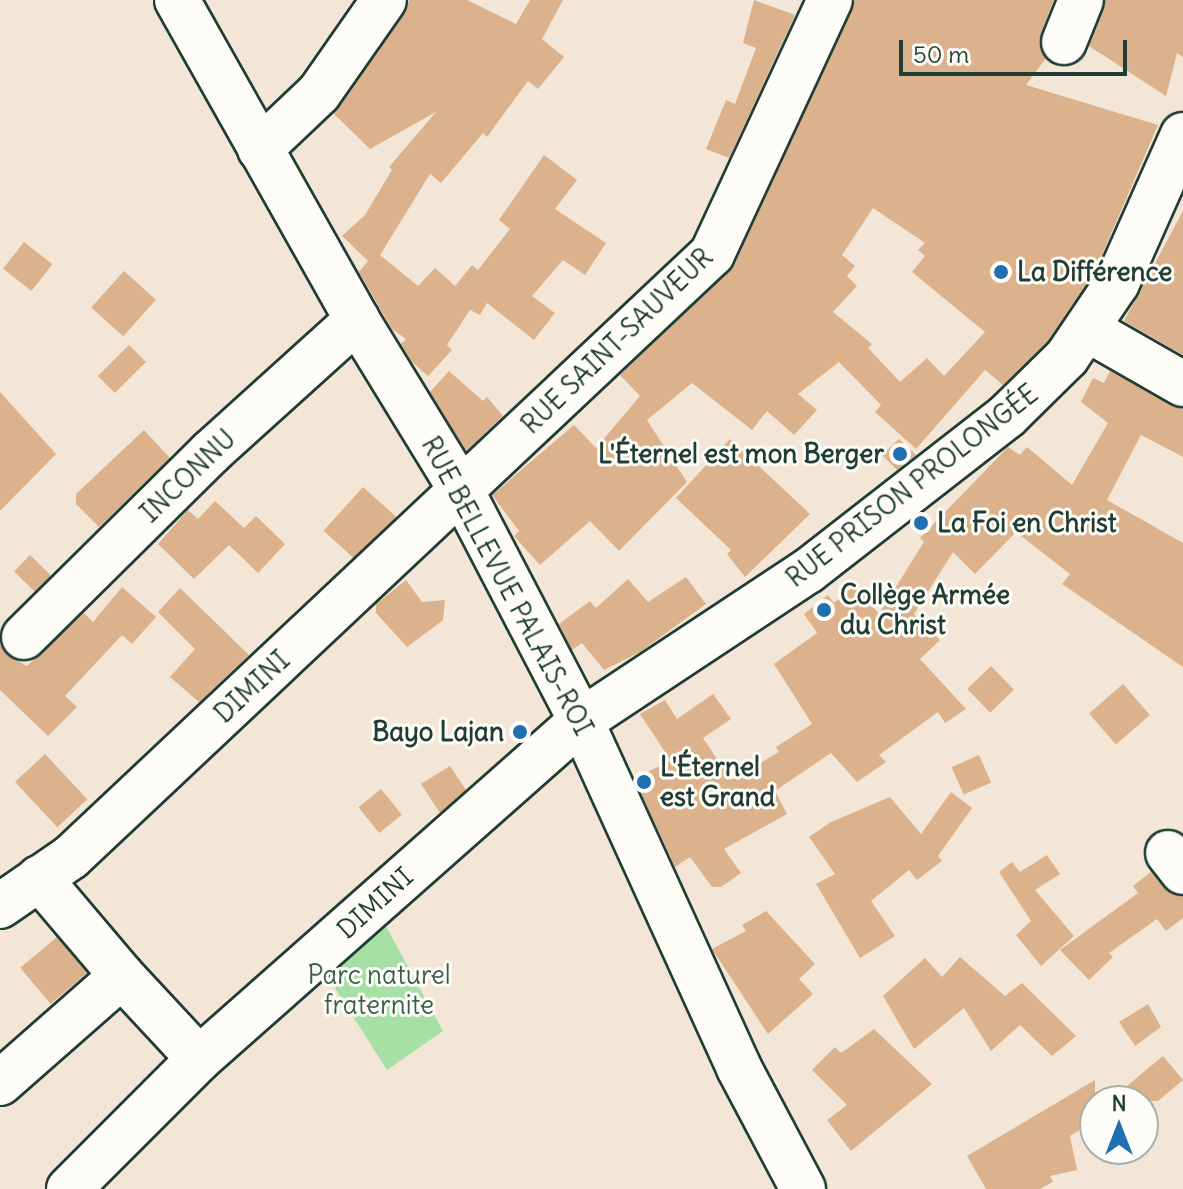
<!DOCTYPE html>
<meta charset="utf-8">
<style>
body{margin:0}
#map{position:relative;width:1183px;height:1189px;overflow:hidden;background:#f3e6d7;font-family:Delius,sans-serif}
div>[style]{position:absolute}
.green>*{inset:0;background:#a6e0a5}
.building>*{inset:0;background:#dbb28b;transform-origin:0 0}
.roads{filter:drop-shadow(2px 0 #1f3d34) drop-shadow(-2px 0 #1f3d34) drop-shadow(0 2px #1f3d34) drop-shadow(0 -2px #1f3d34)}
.minor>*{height:44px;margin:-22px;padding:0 22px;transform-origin:22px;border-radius:22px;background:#fdfcf7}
.dots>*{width:22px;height:22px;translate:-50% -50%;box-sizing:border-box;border:4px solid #fdfcf7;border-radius:50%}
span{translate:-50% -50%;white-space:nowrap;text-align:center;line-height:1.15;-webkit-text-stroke:6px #fdfcf7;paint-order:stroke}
.poi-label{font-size:26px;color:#1f3d34;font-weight:700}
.left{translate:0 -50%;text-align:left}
.right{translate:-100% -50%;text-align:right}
.street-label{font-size:26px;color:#1f3d34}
.park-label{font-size:26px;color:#3a5e4b}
.north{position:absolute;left:1079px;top:1085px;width:80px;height:80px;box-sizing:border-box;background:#fdfcf7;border:2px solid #a4b0a9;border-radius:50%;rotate:0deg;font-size:22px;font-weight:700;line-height:32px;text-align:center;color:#1f3d34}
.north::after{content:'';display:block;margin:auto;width:28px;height:36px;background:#1f6fb2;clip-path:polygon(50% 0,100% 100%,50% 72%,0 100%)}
.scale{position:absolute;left:899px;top:40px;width:228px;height:36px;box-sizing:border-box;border:4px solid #1f3d34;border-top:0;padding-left:10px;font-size:24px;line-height:28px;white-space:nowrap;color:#1f3d34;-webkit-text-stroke:6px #fdfcf7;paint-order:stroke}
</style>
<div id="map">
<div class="green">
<div style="clip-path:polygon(383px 921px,443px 1031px,387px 1070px,326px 974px)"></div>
</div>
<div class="building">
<div style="clip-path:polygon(409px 0,467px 0,516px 24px,530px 0,563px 0,542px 39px,564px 57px,538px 89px,528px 81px,487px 137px,483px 133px,441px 183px,430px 174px,380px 255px,418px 286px,435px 268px,455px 286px,472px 265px,478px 270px,510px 229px,499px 220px,544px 155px,577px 180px,555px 209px,606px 243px,585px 275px,563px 260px,532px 296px,555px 313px,534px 340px,487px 303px,480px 315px,470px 310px,447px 345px,452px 350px,428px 376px,412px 362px,401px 344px,406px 339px,392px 329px,359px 272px,368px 261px,342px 236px,365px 215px,392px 170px,389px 167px,436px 112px,370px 149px,334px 114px,404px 14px)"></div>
<div style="clip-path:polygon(754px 0,795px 15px,729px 158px,706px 149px,726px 100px,735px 104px,756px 48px,743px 43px)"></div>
<div style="clip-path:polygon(evenodd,855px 0,1054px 0,1041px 33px,1046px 58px,1026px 85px,1158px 125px,1095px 271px,1048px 341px,1003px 385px,985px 370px,916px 449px,875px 412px,881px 405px,839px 362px,798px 394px,817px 410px,794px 435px,767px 411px,752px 430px,692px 383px,647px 420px,687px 482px,619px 551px,590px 521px,540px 565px,514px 536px,519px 531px,492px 495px,574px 425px,596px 448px,640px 396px,620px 375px,734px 265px,855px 0,873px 208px,925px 243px,918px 250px,925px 256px,912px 272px,985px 332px,944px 376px,927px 358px,900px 382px,868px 348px,872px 344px,833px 312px,857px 286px,847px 276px,855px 266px,842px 255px,873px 208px)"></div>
<div style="clip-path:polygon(1105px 0,1183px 0,1183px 57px,1177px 53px,1166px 96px,1089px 46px)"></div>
<div style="clip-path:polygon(1183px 211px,1183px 355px,1124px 321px)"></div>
<div style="left:24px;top:242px;width:36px;height:34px;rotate:38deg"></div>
<div style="left:124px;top:271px;width:43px;height:49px;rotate:42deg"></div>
<div style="left:129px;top:345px;width:24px;height:44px;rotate:45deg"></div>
<div style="clip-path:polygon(449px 371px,483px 401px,487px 397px,503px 416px,466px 451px,430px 392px)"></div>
<div style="clip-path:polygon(1110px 371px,1183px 409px,1183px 457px,1141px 435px,1107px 500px,1183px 543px,1183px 667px,1062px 584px,1070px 574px,1016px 532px,975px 574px,953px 552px,914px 614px,940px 640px,920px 659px,966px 709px,945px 723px,938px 712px,879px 755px,886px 762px,857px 782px,831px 753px,775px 791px,787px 814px,724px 849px,741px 873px,721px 887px,712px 887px,690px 857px,675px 867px,634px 778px,671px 761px,640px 714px,665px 700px,677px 719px,713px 694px,731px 719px,703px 738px,731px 780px,779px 752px,776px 747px,812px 724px,774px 664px,817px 633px,804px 614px,828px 595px,834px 603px,855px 585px,879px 614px,924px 542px,920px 538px,1008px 447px,1020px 455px,1027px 447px,1072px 485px,1108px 423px,1081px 402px,1093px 378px,1104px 383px)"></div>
<div style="clip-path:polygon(0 392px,56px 454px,0 511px)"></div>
<div style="clip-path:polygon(144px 430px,170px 458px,99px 527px,76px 504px,76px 494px)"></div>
<div style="clip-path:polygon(730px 439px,810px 514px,745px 577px,727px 554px,731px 550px,676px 498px)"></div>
<div style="clip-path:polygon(899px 439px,916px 455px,897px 470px,882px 455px)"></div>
<div style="left:363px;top:487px;width:45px;height:59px;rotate:42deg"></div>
<div style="clip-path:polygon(215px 501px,244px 528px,256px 516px,285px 544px,258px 573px,229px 545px,194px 579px,158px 544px,188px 510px,198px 519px)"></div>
<div style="left:30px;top:555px;width:29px;height:23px;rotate:44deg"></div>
<div style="clip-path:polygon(686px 577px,706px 604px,640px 652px,604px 670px,582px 643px,572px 650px,559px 624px,590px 601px,596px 608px,628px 579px,648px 602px)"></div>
<div style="clip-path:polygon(406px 580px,422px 602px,445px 600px,443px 620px,407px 647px,376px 613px,376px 604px)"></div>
<div style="clip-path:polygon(122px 587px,156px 617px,132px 644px,122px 635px,65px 696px,77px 707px,48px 736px,0 690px,0 644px,7px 655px,27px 666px,84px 613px,93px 622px)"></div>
<div style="clip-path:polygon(180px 588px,249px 655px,199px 702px,170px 677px,195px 649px,158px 612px)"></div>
<div style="left:991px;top:666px;width:33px;height:33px;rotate:46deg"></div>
<div style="left:1123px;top:684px;width:41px;height:45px;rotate:49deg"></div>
<div style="left:45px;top:754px;width:62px;height:41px;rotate:47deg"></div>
<div style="left:979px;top:755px;width:30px;height:30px;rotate:66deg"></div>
<div style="clip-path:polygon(450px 766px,466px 790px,440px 813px,421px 784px)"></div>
<div style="left:381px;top:789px;width:33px;height:29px;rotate:51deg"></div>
<div style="clip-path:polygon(951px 792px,972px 808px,938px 856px,942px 861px,917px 880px,909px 870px,871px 901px,895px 936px,860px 958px,816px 884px,835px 874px,809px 837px,831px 822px,890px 797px,921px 834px)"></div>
<div style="clip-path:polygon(1047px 855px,1060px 874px,1035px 890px,1074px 936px,1041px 966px,1016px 935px,1031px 921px,999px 872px,1012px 862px,1020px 872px)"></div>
<div style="clip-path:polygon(1151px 872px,1164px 888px,1183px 896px,1183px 918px,1166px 931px,1157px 919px,1109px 953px,1113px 957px,1089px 980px,1060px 950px,1138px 893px,1133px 886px)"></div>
<div style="clip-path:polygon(766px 911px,815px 964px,799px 979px,813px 994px,768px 1034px,712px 949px,746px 931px,742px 925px)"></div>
<div style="left:57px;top:937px;width:47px;height:48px;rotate:50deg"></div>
<div style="clip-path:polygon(960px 957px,1005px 996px,1022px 983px,1076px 1036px,1052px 1056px,1020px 1025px,991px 1051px,964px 1008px,914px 1049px,883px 996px,925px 958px,942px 977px)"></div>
<div style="clip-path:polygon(1148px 1004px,1161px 1027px,1135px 1046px,1119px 1022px)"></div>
<div style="clip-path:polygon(874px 1029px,932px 1084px,851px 1151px,827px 1120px,847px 1105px,812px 1070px,835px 1047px,841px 1053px)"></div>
<div style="clip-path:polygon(1163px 1056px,1183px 1080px,1158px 1101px,1109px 1101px)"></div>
<div style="clip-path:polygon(1095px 1080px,1095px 1121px,1070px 1136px,1077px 1170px,1050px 1176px,1053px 1182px,1040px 1189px,986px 1189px,967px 1156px)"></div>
</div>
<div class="roads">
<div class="minor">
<div style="left:177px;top:0;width:367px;rotate:60.6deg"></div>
<div style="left:357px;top:320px;width:199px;rotate:58.5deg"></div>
<div style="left:461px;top:490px;width:260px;rotate:62.5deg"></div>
<div style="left:581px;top:721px;width:381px;rotate:65.5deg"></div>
<div style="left:739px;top:1068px;width:137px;rotate:62.1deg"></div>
<div style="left:1064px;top:42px;width:45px;rotate:-68deg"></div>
<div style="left:260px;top:149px;width:81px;rotate:-43.5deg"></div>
<div style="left:319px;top:93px;width:113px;rotate:-55deg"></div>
<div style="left:1087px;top:329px;width:111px;rotate:29.8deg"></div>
<div style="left:24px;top:637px;width:263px;rotate:-44.7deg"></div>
<div style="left:211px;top:452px;width:197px;rotate:-42.1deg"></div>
<div style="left:1168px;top:853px;width:24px;rotate:52deg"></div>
<div style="left:39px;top:878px;width:128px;rotate:49.7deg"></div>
<div style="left:0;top:906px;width:86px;rotate:-34.6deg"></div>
<div style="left:71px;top:857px;width:880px;rotate:-43.25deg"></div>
<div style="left:712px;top:254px;width:280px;rotate:-65.1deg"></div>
<div style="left:0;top:1083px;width:162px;rotate:-41.3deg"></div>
<div style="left:122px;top:976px;width:113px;rotate:47.1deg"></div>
<div style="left:69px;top:1189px;width:184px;rotate:-45deg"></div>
<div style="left:199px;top:1059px;width:510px;rotate:-41.5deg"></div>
<div style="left:581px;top:721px;width:272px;rotate:-33.5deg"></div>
<div style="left:808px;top:571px;width:252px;rotate:-37.9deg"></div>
<div style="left:1007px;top:416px;width:84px;rotate:-44.5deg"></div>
<div style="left:1067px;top:357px;width:89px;rotate:-56deg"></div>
<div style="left:1117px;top:283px;width:162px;rotate:-66deg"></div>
</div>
</div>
<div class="dots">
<div style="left:1001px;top:272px;background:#1f6fb2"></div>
<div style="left:900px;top:454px;background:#1f6fb2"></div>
<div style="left:921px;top:523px;background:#1f6fb2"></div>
<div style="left:824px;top:610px;background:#1f6fb2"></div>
<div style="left:520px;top:732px;background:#1f6fb2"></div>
<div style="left:644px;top:782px;background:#1f6fb2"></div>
</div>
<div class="poi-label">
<span class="left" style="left:1017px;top:272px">La Différence</span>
<span class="right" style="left:884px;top:454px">L'Éternel est mon Berger</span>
<span class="left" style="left:937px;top:523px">La Foi en Christ</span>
<span class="left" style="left:840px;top:610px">Collège Armée<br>du Christ</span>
<span class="right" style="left:504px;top:732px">Bayo Lajan</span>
<span class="left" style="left:660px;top:782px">L'Éternel<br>est Grand</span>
</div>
<div class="street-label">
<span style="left:617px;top:341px;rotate:-44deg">RUE SAINT-SAUVEUR</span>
<span style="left:188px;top:476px;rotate:-44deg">INCONNU</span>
<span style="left:912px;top:486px;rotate:-38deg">RUE PRISON PROLONGÉE</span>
<span style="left:507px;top:586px;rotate:62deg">RUE BELLEVUE PALAIS-ROI</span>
<span style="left:252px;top:687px;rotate:-43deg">DIMINI</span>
<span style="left:375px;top:903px;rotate:-42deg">DIMINI</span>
</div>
<div class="park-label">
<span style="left:379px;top:990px">Parc naturel<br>fraternite</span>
</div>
<div class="north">N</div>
<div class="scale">50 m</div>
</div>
